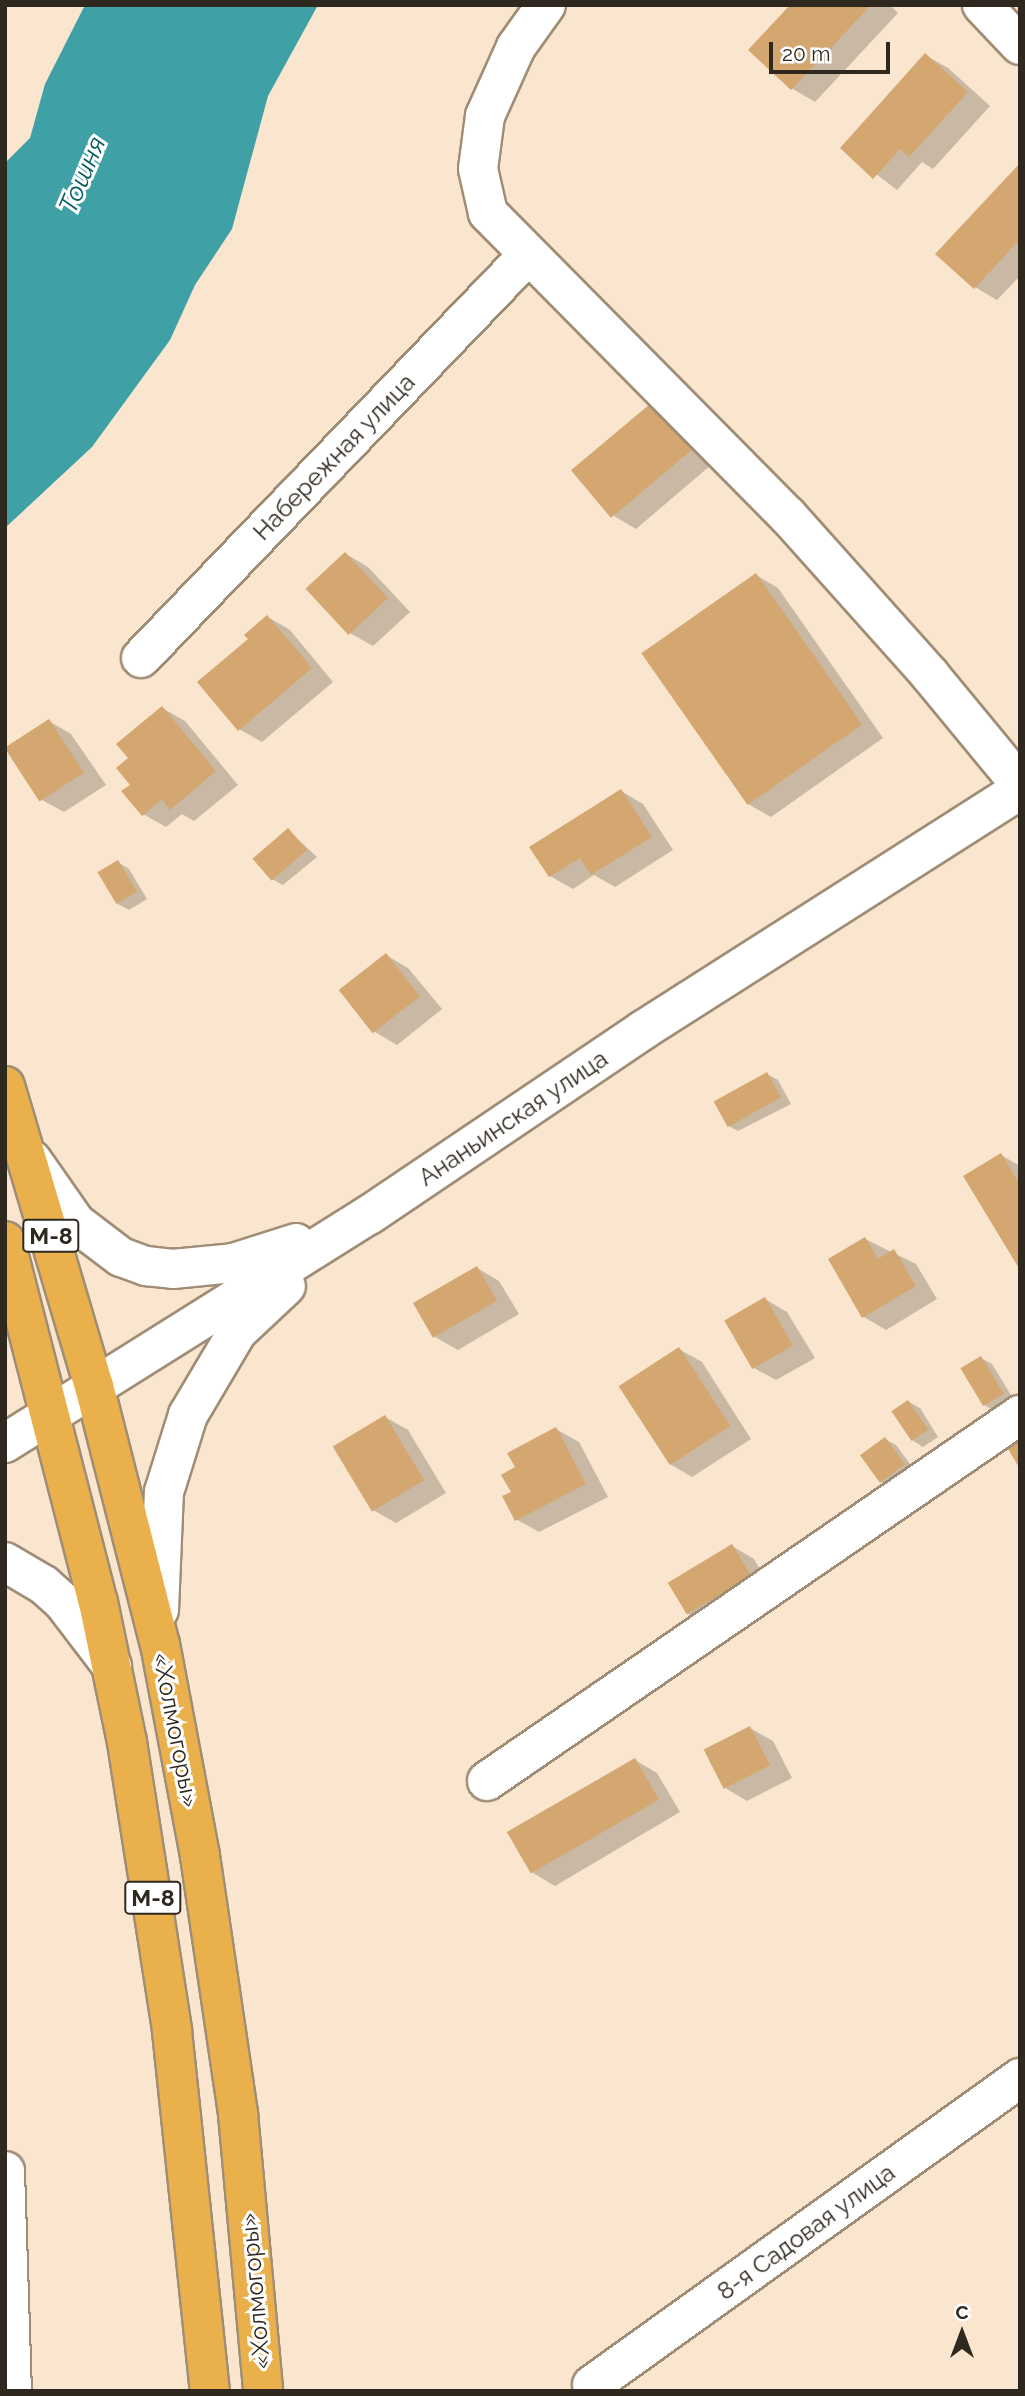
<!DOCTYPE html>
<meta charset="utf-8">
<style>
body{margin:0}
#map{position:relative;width:1025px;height:2396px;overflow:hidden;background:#fae6ce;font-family:Raleway,sans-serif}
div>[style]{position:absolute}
.water>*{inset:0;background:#3fa0a6}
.shadow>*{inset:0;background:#0003}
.building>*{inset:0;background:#d3a76f;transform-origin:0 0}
.roads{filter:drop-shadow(2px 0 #9f8d76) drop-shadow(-2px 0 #9f8d76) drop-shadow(0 2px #9f8d76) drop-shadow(0 -2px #9f8d76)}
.minor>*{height:38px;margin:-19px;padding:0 19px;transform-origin:19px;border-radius:19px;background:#fff}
.highway>*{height:38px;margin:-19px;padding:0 19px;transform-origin:19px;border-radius:19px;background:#eab04b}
span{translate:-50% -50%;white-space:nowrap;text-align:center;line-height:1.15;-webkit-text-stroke:6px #fff;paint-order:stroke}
.shield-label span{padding:2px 5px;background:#fff;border:2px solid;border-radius:5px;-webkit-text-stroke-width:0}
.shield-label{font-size:23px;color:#2f281f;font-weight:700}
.street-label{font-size:24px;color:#2f281f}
.water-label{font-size:26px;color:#075d61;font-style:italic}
.frame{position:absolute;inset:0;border:7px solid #2f281f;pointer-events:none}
.north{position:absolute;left:927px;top:2298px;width:70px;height:70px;-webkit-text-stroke:5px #fff;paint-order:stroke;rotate:0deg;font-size:19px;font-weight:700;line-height:28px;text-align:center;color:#2f281f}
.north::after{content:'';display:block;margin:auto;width:24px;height:32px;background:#2f281f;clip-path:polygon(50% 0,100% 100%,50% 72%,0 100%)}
.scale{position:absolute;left:769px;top:42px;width:121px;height:32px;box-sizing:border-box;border:4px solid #2f281f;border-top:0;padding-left:9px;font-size:21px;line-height:24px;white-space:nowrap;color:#2f281f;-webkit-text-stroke:5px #fff;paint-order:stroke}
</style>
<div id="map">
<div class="water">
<div style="clip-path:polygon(85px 5px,318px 5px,268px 96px,232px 229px,195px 285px,170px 340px,92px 447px,5px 528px,5px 163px,30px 138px,45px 84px)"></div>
</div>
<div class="shadow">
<div style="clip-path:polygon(793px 5px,890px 5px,898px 13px,815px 102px,793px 89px,751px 50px)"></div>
<div style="clip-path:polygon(925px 55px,948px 68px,990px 106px,933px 169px,922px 162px,897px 190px,842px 148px)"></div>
<div style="clip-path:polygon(1020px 165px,1020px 276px,997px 300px,975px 287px)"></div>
<div style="clip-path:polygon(656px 401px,718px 459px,636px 529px,614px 516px)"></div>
<div style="clip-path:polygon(346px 554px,368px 567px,410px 612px,373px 646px,350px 633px)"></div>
<div style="clip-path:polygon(756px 575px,778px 588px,883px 738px,771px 817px,748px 804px)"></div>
<div style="clip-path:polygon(268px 617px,290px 630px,333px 682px,262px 742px,239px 729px,251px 640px)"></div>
<div style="clip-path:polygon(162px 708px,185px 721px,238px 785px,194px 821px,182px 814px,166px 827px,143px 814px,132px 785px,130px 758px)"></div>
<div style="clip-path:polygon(49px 721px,71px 734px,106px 785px,64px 812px,42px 800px)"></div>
<div style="clip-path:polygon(621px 791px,643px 804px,673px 850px,615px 887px,594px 875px,573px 889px,550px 876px)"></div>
<div style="clip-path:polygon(288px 830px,317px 857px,283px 885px,272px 879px)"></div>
<div style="clip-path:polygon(118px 862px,129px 869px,147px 899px,129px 910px,118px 904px)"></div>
<div style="clip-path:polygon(386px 955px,408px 968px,442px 1009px,397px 1045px,375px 1032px)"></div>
<div style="clip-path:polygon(767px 1074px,778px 1080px,791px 1104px,738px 1131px,727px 1125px)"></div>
<div style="clip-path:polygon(1001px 1155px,1020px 1166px,1020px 1267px)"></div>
<div style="clip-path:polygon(865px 1239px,916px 1264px,937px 1299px,886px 1330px,864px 1317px)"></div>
<div style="clip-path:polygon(477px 1268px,499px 1281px,519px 1314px,458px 1350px,435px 1337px)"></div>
<div style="clip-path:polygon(765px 1299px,787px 1312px,815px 1358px,776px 1380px,754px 1368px)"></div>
<div style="clip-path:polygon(679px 1349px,702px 1362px,751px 1439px,692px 1477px,670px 1464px)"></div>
<div style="clip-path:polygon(981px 1358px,992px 1364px,1014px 1400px,995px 1411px,984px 1405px)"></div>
<div style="clip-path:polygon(909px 1402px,920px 1408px,938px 1437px,923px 1447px,912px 1440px)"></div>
<div style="clip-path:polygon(385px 1417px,408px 1430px,446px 1493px,396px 1523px,373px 1510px)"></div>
<div style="clip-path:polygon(556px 1429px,579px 1442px,608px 1497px,539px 1532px,516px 1519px,513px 1493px,517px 1468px)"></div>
<div style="clip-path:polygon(885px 1439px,896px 1445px,915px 1471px,892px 1488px,881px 1482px)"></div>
<div style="clip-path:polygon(732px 1546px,754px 1559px,772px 1589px,710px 1626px,687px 1613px)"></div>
<div style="clip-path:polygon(750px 1728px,773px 1741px,792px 1778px,747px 1801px,725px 1788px)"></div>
<div style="clip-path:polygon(635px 1760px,657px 1773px,680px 1812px,555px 1886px,533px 1873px)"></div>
</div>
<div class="building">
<div style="clip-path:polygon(790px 5px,871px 5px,791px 90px,748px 50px)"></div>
<div style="clip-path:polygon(925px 53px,968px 92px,909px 157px,900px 149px,873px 179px,840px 148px)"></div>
<div style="clip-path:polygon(1020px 163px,1020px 239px,974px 289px,935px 254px)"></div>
<div style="left:656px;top:399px;width:62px;height:111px;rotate:50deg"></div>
<div style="left:345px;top:552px;width:63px;height:54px;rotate:47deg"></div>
<div style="left:756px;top:573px;width:185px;height:140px;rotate:55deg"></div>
<div style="clip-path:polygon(267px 615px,312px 668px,238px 731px,197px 682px,248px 639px,244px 635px)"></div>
<div style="clip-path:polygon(162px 706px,216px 771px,170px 810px,162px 799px,142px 816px,121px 791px,130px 785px,116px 768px,128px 758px,116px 744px)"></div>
<div style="left:49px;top:719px;width:64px;height:53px;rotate:57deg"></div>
<div style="clip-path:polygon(621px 789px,652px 837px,591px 875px,580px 858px,549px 877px,529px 847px)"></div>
<div style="left:288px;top:828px;width:29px;height:47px;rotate:49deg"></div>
<div style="left:118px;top:860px;width:37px;height:24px;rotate:59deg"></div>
<div style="left:386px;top:953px;width:55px;height:60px;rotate:52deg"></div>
<div style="left:767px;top:1072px;width:29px;height:61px;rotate:61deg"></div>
<div style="clip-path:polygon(1001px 1153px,1020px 1185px,1020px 1270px,963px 1176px)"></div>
<div style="clip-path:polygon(865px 1237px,878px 1259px,894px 1249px,916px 1286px,862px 1318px,828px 1259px)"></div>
<div style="left:477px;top:1266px;width:40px;height:74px;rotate:60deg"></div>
<div style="left:765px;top:1297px;width:56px;height:47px;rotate:60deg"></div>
<div style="left:679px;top:1347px;width:94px;height:72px;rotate:57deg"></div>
<div style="left:981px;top:1356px;width:44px;height:24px;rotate:59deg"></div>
<div style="left:908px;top:1400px;width:36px;height:20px;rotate:56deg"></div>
<div style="left:385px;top:1415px;width:76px;height:61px;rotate:59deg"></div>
<div style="clip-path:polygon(556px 1427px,586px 1484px,515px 1521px,502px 1496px,511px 1492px,501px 1475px,515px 1467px,507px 1453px)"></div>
<div style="clip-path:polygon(1020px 1432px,1020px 1469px,1004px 1442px)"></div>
<div style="left:885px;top:1437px;width:34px;height:31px;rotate:54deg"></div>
<div style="left:732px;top:1544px;width:37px;height:75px;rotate:59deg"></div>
<div style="left:750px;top:1726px;width:44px;height:52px;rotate:63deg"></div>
<div style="left:635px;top:1758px;width:48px;height:148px;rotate:60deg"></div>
</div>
<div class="roads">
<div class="minor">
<div style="left:546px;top:5px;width:52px;rotate:125.5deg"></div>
<div style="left:516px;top:47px;width:76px;rotate:114.2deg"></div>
<div style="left:485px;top:116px;width:53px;rotate:97.5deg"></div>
<div style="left:478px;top:169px;width:45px;rotate:77.2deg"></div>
<div style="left:488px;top:213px;width:426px;rotate:45.3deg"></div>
<div style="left:788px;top:516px;width:213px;rotate:48.2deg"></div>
<div style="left:930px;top:675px;width:141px;rotate:50.5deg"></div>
<div style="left:982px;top:5px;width:55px;rotate:46.5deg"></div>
<div style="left:141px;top:658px;width:557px;rotate:-46.16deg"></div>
<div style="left:32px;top:1160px;width:77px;rotate:55.1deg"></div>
<div style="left:76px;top:1223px;width:56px;rotate:37.1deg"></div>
<div style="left:121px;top:1257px;width:27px;rotate:20deg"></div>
<div style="left:146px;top:1266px;width:27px;rotate:6deg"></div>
<div style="left:173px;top:1269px;width:60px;rotate:-5.7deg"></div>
<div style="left:233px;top:1263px;width:66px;rotate:-17.6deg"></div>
<div style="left:5px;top:1443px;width:430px;rotate:-32.1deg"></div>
<div style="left:369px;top:1215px;width:331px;rotate:-34deg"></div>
<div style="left:643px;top:1030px;width:447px;rotate:-32.5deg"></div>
<div style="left:5px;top:1562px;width:45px;rotate:30.5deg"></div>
<div style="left:44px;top:1585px;width:25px;rotate:42deg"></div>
<div style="left:63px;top:1602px;width:81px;rotate:52.6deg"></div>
<div style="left:159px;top:1610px;width:118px;rotate:-87.6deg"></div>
<div style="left:164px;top:1492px;width:81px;rotate:-72.7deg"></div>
<div style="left:188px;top:1415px;width:96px;rotate:-59.4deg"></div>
<div style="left:237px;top:1332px;width:67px;rotate:-43.2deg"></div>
<div style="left:487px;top:1781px;width:647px;rotate:-34.48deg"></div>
<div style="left:5px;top:2171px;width:220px;rotate:88.2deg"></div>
<div style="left:592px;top:2385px;width:527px;rotate:-35.65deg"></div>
</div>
<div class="highway">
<div style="left:5px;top:1086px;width:313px;rotate:73.5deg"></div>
<div style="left:94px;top:1386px;width:266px;rotate:75.7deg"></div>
<div style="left:160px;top:1644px;width:216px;rotate:79.3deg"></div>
<div style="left:200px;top:1856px;width:261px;rotate:81.6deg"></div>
<div style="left:238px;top:2114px;width:278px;rotate:84.8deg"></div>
<div style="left:5px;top:1241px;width:373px;rotate:75.6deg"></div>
<div style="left:98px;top:1602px;width:143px;rotate:78.3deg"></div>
<div style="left:127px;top:1742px;width:292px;rotate:81.1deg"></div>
<div style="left:172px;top:2031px;width:362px;rotate:84deg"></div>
</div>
</div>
<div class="shield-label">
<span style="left:51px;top:1236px">М-8</span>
<span style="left:153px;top:1898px">М-8</span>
</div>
<div class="street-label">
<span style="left:334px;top:457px;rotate:-46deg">Набережная улица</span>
<span style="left:513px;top:1118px;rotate:-34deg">Ананьинская улица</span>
<span style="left:176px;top:1730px;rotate:79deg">«Холмогоры»</span>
<span style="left:806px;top:2232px;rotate:-36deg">8-я Садовая улица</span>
<span style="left:255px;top:2291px;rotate:-95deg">«Холмогоры»</span>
</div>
<div class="water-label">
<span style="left:83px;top:175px;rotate:-67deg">Тошня</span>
</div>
<div class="frame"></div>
<div class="north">С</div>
<div class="scale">20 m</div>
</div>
